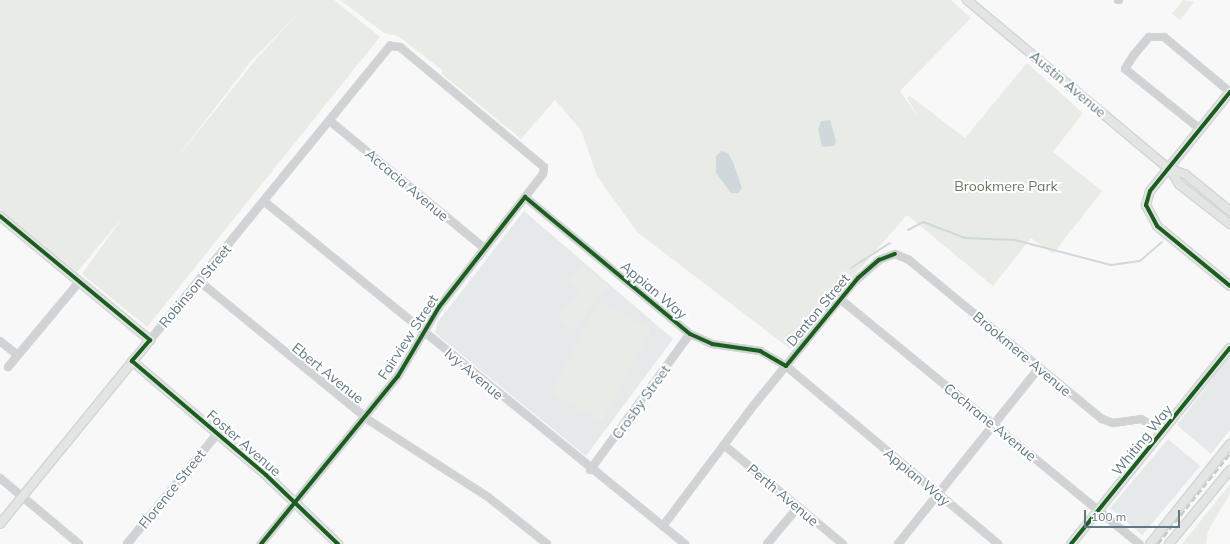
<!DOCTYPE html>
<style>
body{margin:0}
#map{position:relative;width:1230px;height:544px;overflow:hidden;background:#f8f8f8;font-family:Mulish,sans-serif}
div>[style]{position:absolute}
.built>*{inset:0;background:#e6e9e9;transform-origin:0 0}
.green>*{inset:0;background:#e9ece6}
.water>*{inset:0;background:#cfd9db}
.stream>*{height:2px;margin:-1px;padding:0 1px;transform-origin:1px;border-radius:1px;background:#cfd9db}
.roads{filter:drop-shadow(1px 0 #d2d5d6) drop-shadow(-1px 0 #d2d5d6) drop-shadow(0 1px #d2d5d6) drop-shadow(0 -1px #d2d5d6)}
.street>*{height:6px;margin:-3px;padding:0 3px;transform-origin:3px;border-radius:3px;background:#d0d2d3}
.secondary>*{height:8px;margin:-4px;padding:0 4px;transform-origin:4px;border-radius:4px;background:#e3e4e4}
.rail>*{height:2px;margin-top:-1px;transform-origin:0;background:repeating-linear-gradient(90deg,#c6c8c8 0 6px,transparent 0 9px)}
.cycleway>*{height:4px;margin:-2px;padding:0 2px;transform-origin:2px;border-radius:2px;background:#1b5e20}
span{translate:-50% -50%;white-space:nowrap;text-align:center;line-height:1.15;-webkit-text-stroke:4px #fff;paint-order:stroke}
.street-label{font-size:14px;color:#617985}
.park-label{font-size:14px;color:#687b61}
.scale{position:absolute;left:1084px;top:510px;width:96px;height:18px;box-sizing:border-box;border:2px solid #617985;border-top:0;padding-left:5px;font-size:12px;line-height:14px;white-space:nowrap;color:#617985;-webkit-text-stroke:3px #fff;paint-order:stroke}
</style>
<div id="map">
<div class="built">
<div style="clip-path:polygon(524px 211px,673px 339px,586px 456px,435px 333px,437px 323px)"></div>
<div style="clip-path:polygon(1230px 356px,1230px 430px,1211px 454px,1177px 425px)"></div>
<div style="left:1168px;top:439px;width:42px;height:90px;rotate:40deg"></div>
</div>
<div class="green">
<div style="clip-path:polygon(evenodd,0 0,334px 0,380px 37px,147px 327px,82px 274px,123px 217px,77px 272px,0 209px,0 0,296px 16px,257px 58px,173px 163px,251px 61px,296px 16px)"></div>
<div style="clip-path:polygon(340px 0,951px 0,971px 18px,900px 91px,919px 118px,907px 98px,910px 96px,965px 138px,1027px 63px,1083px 113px,1053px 152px,1102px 191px,1053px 254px,1031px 238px,993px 286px,907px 215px,790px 349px,637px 232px,597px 176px,581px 130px,555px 100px,521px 139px,442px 74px,442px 70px,398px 36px,384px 33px)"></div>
<div style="clip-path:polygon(1183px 0,1194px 2px,1180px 20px,1172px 14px)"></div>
<div style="clip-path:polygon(583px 266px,608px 286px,573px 329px,559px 317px,580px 291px,570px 282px)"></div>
<div style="clip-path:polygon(599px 302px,651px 329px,602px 421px,553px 395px,552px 391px)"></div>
<div style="clip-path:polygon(1230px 484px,1230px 494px,1208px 531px,1206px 544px,1182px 544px)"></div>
</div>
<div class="water">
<div style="clip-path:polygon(830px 120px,836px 141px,834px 146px,822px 147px,818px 130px,821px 121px)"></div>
<div style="clip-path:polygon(721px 151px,728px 153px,733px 162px,742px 188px,738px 193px,731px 193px,716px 173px,716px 156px)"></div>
</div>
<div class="stream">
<div style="left:908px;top:230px;width:17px;rotate:-28deg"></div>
<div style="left:923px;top:222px;width:45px;rotate:20.9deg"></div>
<div style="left:965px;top:238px;width:50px;rotate:2.3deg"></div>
<div style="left:1015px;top:240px;width:99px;rotate:14.6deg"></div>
<div style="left:1111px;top:265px;width:29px;rotate:-8deg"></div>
<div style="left:1140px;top:261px;width:29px;rotate:-41deg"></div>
<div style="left:851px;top:268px;width:46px;rotate:-32.7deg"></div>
</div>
<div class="roads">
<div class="street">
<div style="left:1118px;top:0;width:1px"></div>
<div style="left:330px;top:121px;width:200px;rotate:39.5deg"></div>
<div style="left:1200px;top:129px;width:96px;rotate:-141.3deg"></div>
<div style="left:1125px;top:69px;width:15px;rotate:-58deg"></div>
<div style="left:1133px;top:56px;width:25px;rotate:-50deg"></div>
<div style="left:1149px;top:37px;width:15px"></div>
<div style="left:1164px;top:37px;width:86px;rotate:39.8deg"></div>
<div style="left:525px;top:197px;width:214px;rotate:39.7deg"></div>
<div style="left:690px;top:334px;width:24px;rotate:24deg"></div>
<div style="left:712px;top:344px;width:49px;rotate:8.3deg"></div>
<div style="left:760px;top:351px;width:30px;rotate:30deg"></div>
<div style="left:786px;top:366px;width:277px;rotate:40deg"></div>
<div style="left:265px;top:202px;width:542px;rotate:39.16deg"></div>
<div style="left:199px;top:281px;width:221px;rotate:39.3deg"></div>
<div style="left:370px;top:421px;width:140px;rotate:32.8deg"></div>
<div style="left:488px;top:497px;width:75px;rotate:38.5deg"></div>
<div style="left:840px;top:299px;width:387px;rotate:39.3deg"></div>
<div style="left:150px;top:340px;width:380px;rotate:-50.8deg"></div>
<div style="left:390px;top:46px;width:10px;rotate:6deg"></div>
<div style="left:400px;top:47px;width:187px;rotate:39.8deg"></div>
<div style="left:544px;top:167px;width:7px;rotate:98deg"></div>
<div style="left:543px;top:174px;width:169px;rotate:128deg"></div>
<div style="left:439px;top:307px;width:80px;rotate:120.7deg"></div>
<div style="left:398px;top:376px;width:217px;rotate:129.2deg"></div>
<div style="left:0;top:341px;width:22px;rotate:39deg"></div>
<div style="left:8px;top:367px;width:111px;rotate:-50.1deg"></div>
<div style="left:724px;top:445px;width:155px;rotate:39.8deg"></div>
<div style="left:590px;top:470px;width:169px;rotate:-53.7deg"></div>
<div style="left:0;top:478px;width:103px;rotate:39.9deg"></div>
<div style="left:663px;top:526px;width:151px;rotate:-53.1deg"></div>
<div style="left:754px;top:405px;width:157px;rotate:-50.9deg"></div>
<div style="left:853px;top:283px;width:35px;rotate:-41deg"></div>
<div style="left:879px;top:260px;width:17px;rotate:-21deg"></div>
<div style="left:895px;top:254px;width:15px;rotate:23deg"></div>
<div style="left:909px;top:260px;width:250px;rotate:39.5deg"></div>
<div style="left:1102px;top:419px;width:12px;rotate:20deg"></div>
<div style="left:1113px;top:423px;width:28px;rotate:-8deg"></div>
<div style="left:1141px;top:419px;width:25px;rotate:29deg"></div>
<div style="left:127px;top:544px;width:142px;rotate:-50.7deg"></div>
<div style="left:767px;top:544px;width:48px;rotate:-50deg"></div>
<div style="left:898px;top:544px;width:224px;rotate:-51.3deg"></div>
</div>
<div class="secondary">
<div style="left:967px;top:0;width:262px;rotate:39.9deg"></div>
<div style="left:1168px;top:168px;width:19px;rotate:21deg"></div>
<div style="left:1186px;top:175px;width:57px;rotate:39.3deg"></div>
<div style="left:1230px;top:92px;width:127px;rotate:128.9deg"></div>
<div style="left:1150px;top:191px;width:15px;rotate:106deg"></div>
<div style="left:1146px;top:205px;width:24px;rotate:62deg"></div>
<div style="left:1157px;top:226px;width:94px;rotate:39.4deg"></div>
<div style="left:1169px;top:168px;width:19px;rotate:58deg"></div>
<div style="left:1179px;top:184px;width:65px;rotate:38.1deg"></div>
<div style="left:0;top:216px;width:195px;rotate:39.6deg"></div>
<div style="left:150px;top:340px;width:237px;rotate:129.2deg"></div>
<div style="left:132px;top:361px;width:176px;rotate:40.4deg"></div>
<div style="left:266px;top:475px;width:100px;rotate:43.8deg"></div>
<div style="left:1071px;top:544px;width:252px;rotate:-51deg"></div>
<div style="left:1150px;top:544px;width:128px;rotate:-51.3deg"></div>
<div style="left:1169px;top:544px;width:96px;rotate:-50.5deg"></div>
</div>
</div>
<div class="rail">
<div style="left:1158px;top:544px;width:115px;rotate:-51.3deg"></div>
</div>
<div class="cycleway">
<div style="left:1230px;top:92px;width:127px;rotate:128.9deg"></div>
<div style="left:1150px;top:191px;width:15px;rotate:106deg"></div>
<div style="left:1146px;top:205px;width:24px;rotate:62deg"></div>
<div style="left:1157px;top:226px;width:94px;rotate:39.4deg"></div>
<div style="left:0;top:216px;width:195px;rotate:39.6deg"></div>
<div style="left:150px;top:340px;width:28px;rotate:131deg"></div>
<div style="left:132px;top:361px;width:176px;rotate:40.4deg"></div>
<div style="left:266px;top:475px;width:100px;rotate:43.8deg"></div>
<div style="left:261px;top:544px;width:217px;rotate:-50.8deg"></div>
<div style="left:398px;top:376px;width:80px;rotate:-59.3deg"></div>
<div style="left:439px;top:307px;width:140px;rotate:-52deg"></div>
<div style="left:525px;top:197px;width:214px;rotate:39.7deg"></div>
<div style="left:690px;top:334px;width:24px;rotate:24deg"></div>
<div style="left:712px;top:344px;width:49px;rotate:8.3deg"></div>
<div style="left:760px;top:351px;width:30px;rotate:30deg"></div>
<div style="left:786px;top:366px;width:114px;rotate:-50.7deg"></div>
<div style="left:858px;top:278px;width:28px;rotate:-41deg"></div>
<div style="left:879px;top:260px;width:17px;rotate:-21deg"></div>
<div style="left:1071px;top:544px;width:252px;rotate:-51deg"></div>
</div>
<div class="street-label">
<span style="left:1068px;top:84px;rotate:40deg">Austin Avenue</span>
<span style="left:407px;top:185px;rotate:40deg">Accacia Avenue</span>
<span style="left:195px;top:286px;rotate:-50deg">Robinson Street</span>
<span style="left:654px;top:290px;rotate:40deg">Appian Way</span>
<span style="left:818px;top:310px;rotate:-50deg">Denton Street</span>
<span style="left:408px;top:337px;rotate:-57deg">Fairview Street</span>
<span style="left:1022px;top:354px;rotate:40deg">Brookmere Avenue</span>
<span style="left:328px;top:373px;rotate:39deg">Ebert Avenue</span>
<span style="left:474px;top:374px;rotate:40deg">Ivy Avenue</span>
<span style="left:641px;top:402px;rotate:-54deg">Crosby Street</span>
<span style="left:990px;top:422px;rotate:39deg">Cochrane Avenue</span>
<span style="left:1142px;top:440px;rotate:-51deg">Whiting Way</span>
<span style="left:244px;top:443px;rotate:41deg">Foster Avenue</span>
<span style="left:917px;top:477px;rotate:40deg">Appian Way</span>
<span style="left:172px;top:489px;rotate:-51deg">Florence Street</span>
<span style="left:783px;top:495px;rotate:40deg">Perth Avenue</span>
</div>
<div class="park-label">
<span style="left:1006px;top:186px">Brookmere Park</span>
</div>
<div class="scale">100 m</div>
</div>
